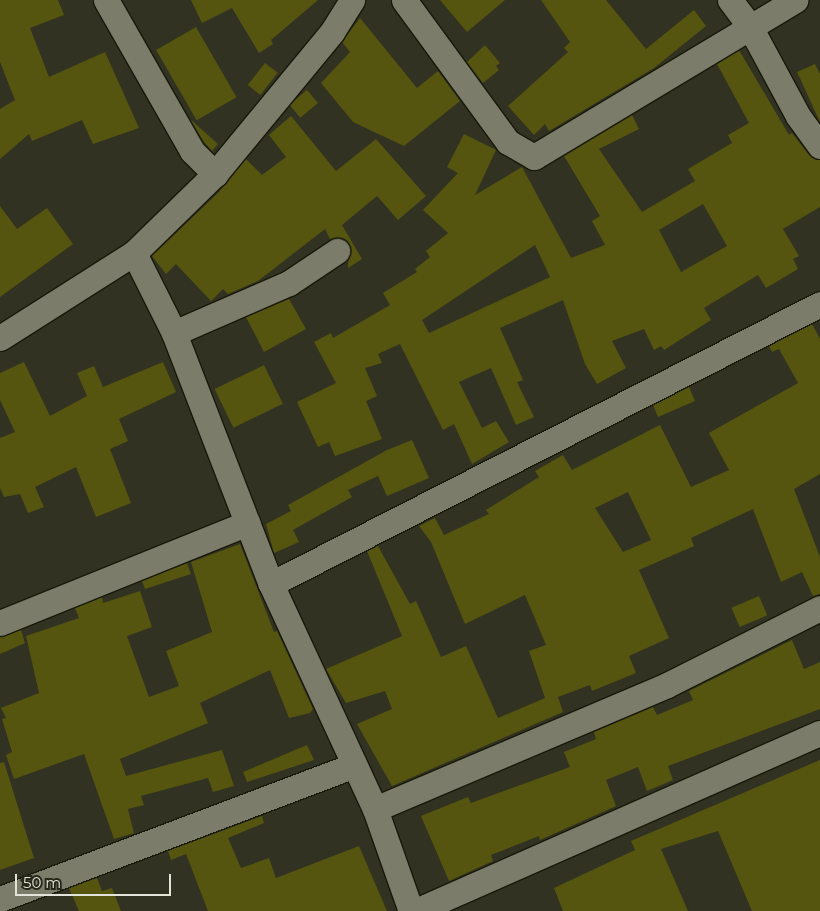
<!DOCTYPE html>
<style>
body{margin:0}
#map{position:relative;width:820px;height:911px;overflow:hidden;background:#313221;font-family:Montserrat,sans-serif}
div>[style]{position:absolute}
.building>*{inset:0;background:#55550f;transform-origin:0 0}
.roads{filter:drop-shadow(1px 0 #19190a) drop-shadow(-1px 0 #19190a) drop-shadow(0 1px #19190a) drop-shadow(0 -1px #19190a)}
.minor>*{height:25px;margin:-12.5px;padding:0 12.5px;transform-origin:12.5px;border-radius:12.5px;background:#7b7c6a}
span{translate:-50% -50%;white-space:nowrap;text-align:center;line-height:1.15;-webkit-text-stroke:4px #272818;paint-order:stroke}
.scale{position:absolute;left:15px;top:874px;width:156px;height:22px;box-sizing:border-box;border:2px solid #e2e3d9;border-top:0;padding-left:6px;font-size:15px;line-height:18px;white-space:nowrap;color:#e2e3d9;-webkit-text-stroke:4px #272818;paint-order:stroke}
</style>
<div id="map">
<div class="building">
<div style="clip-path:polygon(0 0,58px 0,64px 15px,30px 28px,49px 77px,105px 52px,139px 128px,93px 144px,82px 120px,32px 141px,29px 134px,0 159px,0 109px,15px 100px,0 62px)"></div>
<div style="clip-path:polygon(191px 0,318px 0,271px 40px,273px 44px,259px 53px,232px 8px,202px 23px)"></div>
<div style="clip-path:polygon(440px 0,505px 0,467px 32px)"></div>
<div style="clip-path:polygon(541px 0,606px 0,646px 49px,694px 10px,706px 26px,654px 68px,549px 131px,545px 124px,534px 135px,508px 106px,568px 52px,564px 48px,570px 42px)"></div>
<div style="clip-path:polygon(360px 18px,417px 88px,438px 71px,460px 101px,404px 146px,353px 122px,321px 83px,350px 52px,342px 42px)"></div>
<div style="left:196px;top:27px;width:81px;height:46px;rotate:60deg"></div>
<div style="clip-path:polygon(485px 45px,500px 63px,496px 66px,499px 70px,483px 83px,467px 62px)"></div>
<div style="clip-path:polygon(evenodd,739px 50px,789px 135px,792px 133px,809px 155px,820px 160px,820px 207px,783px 229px,799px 256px,793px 259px,798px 269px,766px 288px,758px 275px,704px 308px,711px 320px,664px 350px,661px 346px,654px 350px,644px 329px,612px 341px,626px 368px,597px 384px,585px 364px,563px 300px,500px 328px,523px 380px,517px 382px,534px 417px,516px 425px,491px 368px,459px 382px,482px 428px,496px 421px,509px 442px,472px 464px,454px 424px,443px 430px,400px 344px,378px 354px,382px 363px,365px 368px,377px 396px,366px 401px,382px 439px,335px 456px,329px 442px,318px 447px,297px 402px,336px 383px,314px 342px,331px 333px,333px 338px,390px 305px,383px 293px,417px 272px,415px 269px,430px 257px,426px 251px,448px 233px,423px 210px,458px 173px,447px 167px,464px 134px,496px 150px,475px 195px,522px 167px,571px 258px,605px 245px,592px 221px,600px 216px,564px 156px,632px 115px,639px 129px,599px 149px,642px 212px,695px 181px,688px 169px,732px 143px,728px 135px,749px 123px,717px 64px,739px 50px,703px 204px,727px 246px,681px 272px,659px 230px,703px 204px,739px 50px,535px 245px,550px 277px,429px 333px,422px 320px,535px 245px)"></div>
<div style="left:265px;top:63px;width:16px;height:28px;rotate:38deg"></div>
<div style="clip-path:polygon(815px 64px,820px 74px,820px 122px,797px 72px)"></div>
<div style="left:307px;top:90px;width:17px;height:23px;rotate:50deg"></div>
<div style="clip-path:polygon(291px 116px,336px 171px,376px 139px,426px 196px,398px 220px,377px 196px,342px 225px,362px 259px,348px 268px,349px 243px,343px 238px,330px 239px,325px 229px,258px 281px,228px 294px,223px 289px,211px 301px,176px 264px,166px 274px,152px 256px,219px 192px,246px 159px,262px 175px,286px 157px,269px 135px)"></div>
<div style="clip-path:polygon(190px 119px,218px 144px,212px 151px,204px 142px)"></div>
<div style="clip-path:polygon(0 206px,17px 229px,47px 208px,73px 244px,0 297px)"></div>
<div style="clip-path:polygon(289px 299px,306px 329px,264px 352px,246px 317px)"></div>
<div style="clip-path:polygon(evenodd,812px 324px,820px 339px,820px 474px,794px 489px,820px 557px,820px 594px,813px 596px,802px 572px,781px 582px,753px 509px,691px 538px,694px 546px,639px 570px,669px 638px,629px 656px,636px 673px,592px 691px,590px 685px,558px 697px,563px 712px,392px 786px,357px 724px,392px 709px,385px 691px,346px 703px,326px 669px,402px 636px,367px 551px,378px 546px,410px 604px,416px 601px,441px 657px,466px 646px,498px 718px,545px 698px,529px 651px,546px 645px,525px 595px,465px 624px,431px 542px,419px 526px,435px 518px,444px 535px,489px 514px,486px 510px,539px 477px,535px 471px,563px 455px,572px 470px,660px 425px,691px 487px,729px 470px,709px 433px,798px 383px,779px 349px,772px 352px,769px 346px,812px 324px,628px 492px,651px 540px,623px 552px,595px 508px,628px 492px)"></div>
<div style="clip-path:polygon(24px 362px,50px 416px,87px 396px,77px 373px,94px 366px,103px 387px,163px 362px,176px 392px,119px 419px,128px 441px,110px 449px,131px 503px,96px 517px,76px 467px,35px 487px,44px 507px,28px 513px,20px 494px,4px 497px,0 488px,0 438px,15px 432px,0 400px,0 373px)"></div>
<div style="left:264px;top:365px;width:43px;height:55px;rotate:64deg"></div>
<div style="clip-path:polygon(689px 387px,695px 401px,658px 417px,653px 405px)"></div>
<div style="clip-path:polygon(412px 440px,429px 478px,387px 496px,378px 476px,348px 490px,352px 497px,293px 530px,299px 542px,274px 553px,266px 524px,291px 511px,288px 505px,387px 450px)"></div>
<div style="clip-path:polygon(240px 544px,274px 632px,277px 631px,313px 709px,310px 713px,289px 718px,270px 670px,200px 703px,208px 723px,120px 759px,126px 776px,222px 750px,234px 786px,213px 792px,208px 778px,141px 796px,144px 805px,128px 809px,134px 833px,114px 839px,84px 754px,14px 779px,6px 755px,12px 752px,2px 719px,6px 718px,1px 708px,39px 693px,26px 636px,79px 618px,75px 608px,102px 597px,103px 603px,140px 591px,152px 627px,127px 636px,149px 697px,179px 686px,166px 651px,212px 632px,191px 562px)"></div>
<div style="clip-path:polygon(187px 563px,191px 574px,145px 589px,142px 581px)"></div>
<div style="left:759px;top:596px;width:21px;height:30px;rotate:67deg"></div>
<div style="clip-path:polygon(21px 630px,25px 643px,0 654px,0 637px)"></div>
<div style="clip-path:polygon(792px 640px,804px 669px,820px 662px,820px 709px,668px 766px,673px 780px,647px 791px,638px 767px,606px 780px,616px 806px,540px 840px,539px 836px,491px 855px,493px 861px,449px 881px,421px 816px,468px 797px,471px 803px,570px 767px,564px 752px,596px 739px,594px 732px,653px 707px,657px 715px,693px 700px,689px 691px)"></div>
<div style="clip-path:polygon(307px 745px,314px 760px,247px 782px,243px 772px)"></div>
<div style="clip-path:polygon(820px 760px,820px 911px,752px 911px,718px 831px,661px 849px,688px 911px,563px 911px,554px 888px,635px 850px,631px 841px)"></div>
<div style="clip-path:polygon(4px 762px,34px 858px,0 870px,0 763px)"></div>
<div style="clip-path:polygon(262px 816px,264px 823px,228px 838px,241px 868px,269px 858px,276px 878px,359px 846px,387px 911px,208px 911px,186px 854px,171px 860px,168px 851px)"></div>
<div style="clip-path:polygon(97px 878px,102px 891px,112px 888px,121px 911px,79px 911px,69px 888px)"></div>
</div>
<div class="roads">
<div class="minor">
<div style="left:106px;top:0;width:174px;rotate:60.3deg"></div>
<div style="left:192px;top:151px;width:33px;rotate:45deg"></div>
<div style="left:404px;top:0;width:176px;rotate:53.8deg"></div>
<div style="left:508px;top:142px;width:30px;rotate:30deg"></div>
<div style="left:534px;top:157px;width:305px;rotate:-31deg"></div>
<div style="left:730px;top:0;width:31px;rotate:53deg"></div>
<div style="left:749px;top:25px;width:103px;rotate:61.7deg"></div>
<div style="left:798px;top:116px;width:37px;rotate:54deg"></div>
<div style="left:134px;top:253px;width:89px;rotate:63.4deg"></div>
<div style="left:174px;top:333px;width:269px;rotate:68.9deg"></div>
<div style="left:271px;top:584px;width:248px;rotate:65.2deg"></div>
<div style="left:375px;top:809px;width:108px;rotate:70.6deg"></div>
<div style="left:174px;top:333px;width:125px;rotate:-23.5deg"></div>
<div style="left:289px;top:283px;width:58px;rotate:-33.7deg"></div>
<div style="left:0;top:338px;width:159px;rotate:-32.4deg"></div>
<div style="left:134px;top:253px;width:113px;rotate:-44.3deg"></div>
<div style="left:215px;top:174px;width:184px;rotate:-50.5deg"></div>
<div style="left:332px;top:32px;width:38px;rotate:-58deg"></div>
<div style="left:271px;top:584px;width:616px;rotate:-27.02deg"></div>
<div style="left:0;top:623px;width:267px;rotate:-22deg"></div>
<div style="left:375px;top:809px;width:317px;rotate:-23deg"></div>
<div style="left:667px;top:685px;width:171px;rotate:-26.7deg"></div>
<div style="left:0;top:899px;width:379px;rotate:-20.7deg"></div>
<div style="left:416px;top:911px;width:441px;rotate:-23.8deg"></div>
</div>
</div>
<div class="scale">50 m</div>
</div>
